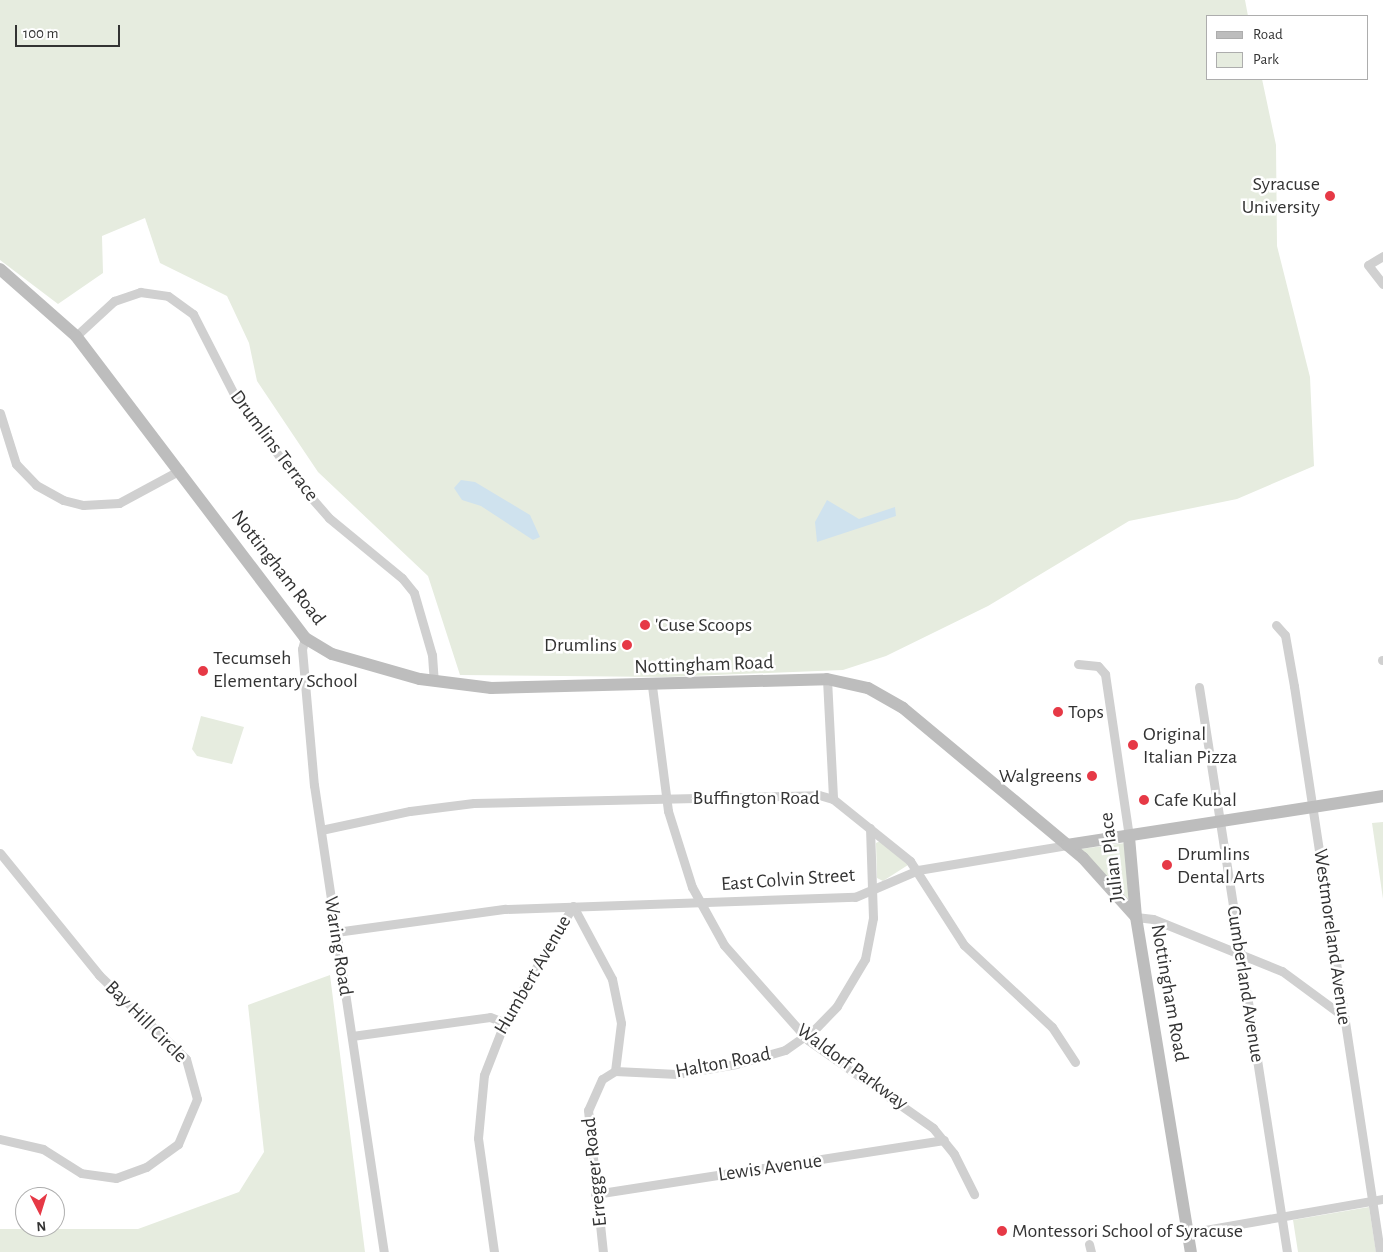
<!DOCTYPE html>
<style>
body{margin:0}
#map{position:relative;width:1383px;height:1252px;overflow:hidden;background:#fff;font-family:"Alegreya Sans",sans-serif}
div>[style]{position:absolute}
.green>*{inset:0;background:#e6ecdf}
.water>*{inset:0;background:#cfe2ee}
.street>*{height:9px;margin:-4.5px;padding:0 4.5px;transform-origin:4.5px;border-radius:4.5px;background:#d0d0d0}
.secondary>*{height:12px;margin:-6px;padding:0 6px;transform-origin:6px;border-radius:6px;background:#bdbdbd}
.dots>*{width:14px;height:14px;translate:-50% -50%;box-sizing:border-box;border:2px solid #fff;border-radius:50%}
span{translate:-50% -50%;white-space:nowrap;text-align:center;line-height:1.15;-webkit-text-stroke:5px #fff;paint-order:stroke}
.poi-label{font-size:20px;color:#333}
.right{translate:-100% -50%;text-align:right}
.left{translate:0 -50%;text-align:left}
.street-label{font-size:20px;color:#333}
.legend{position:absolute;left:1206px;top:15px;width:162px;height:65px;box-sizing:border-box;background:#fff;border:1px solid #adadad;margin:0;padding:6px 9px;list-style:none;font-size:15px;color:#333}
.legend li{display:flex;align-items:center;gap:10px;height:25px}
.legend b{width:25px;border:1px solid #adadad}
.north{position:absolute;left:15px;top:1187px;width:50px;height:50px;box-sizing:border-box;background:#fff;border:1px solid #adadad;border-radius:50%;rotate:175deg;font-size:14px;font-weight:700;line-height:20px;text-align:center;color:#333}
.north::after{content:'';display:block;margin:auto;width:18px;height:22px;background:#e63946;clip-path:polygon(50% 0,100% 100%,50% 72%,0 100%)}
.scale{position:absolute;left:15px;top:25px;width:105px;height:22px;box-sizing:border-box;border:2px solid #333;border-top:0;padding-left:6px;font-size:15px;line-height:18px;white-space:nowrap;color:#333;-webkit-text-stroke:4px #fff;paint-order:stroke}
</style>
<div id="map">
<div class="green">
<div style="clip-path:polygon(0 0,1245px 0,1248px 16px,1207px 16px,1207px 79px,1262px 79px,1276px 145px,1277px 246px,1310px 377px,1314px 466px,1237px 499px,1129px 521px,988px 606px,886px 656px,843px 670px,666px 677px,460px 675px,428px 576px,318px 472px,257px 381px,249px 343px,227px 296px,160px 263px,145px 218px,102px 236px,103px 273px,58px 304px,0 260px)"></div>
<div style="clip-path:polygon(201px 716px,244px 727px,232px 764px,197px 756px,192px 749px)"></div>
<div style="clip-path:polygon(1383px 822px,1383px 899px,1372px 823px)"></div>
<div style="clip-path:polygon(880px 841px,908px 865px,883px 881px,877px 878px,876px 843px)"></div>
<div style="clip-path:polygon(1125px 843px,1131px 903px,1081px 849px)"></div>
<div style="clip-path:polygon(330px 975px,365px 1252px,0 1252px,0 1229px,138px 1229px,239px 1192px,264px 1152px,248px 1005px)"></div>
<div style="clip-path:polygon(1369px 1207px,1376px 1252px,1298px 1252px,1293px 1220px)"></div>
</div>
<div class="water">
<div style="clip-path:polygon(461px 480px,475px 482px,530px 515px,540px 537px,533px 540px,481px 506px,462px 500px,454px 488px)"></div>
<div style="clip-path:polygon(827px 500px,859px 519px,895px 507px,896px 516px,817px 542px,815px 522px)"></div>
</div>
<div class="street">
<div style="left:1383px;top:256px;width:17px;rotate:149deg"></div>
<div style="left:1368px;top:265px;width:24px;rotate:52deg"></div>
<div style="left:76px;top:336px;width:52px;rotate:-42.6deg"></div>
<div style="left:114px;top:301px;width:28px;rotate:-19deg"></div>
<div style="left:140px;top:292px;width:28px;rotate:8deg"></div>
<div style="left:168px;top:296px;width:31px;rotate:36deg"></div>
<div style="left:193px;top:314px;width:94px;rotate:62.9deg"></div>
<div style="left:236px;top:398px;width:111px;rotate:53.4deg"></div>
<div style="left:302px;top:487px;width:41px;rotate:48.9deg"></div>
<div style="left:329px;top:518px;width:94px;rotate:39.4deg"></div>
<div style="left:402px;top:578px;width:19px;rotate:51deg"></div>
<div style="left:414px;top:593px;width:65px;rotate:73.8deg"></div>
<div style="left:432px;top:655px;width:26px;rotate:86deg"></div>
<div style="left:0;top:413px;width:53px;rotate:72.6deg"></div>
<div style="left:16px;top:464px;width:29px;rotate:46deg"></div>
<div style="left:36px;top:485px;width:31px;rotate:29deg"></div>
<div style="left:63px;top:500px;width:21px;rotate:14deg"></div>
<div style="left:83px;top:505px;width:36px;rotate:-3deg"></div>
<div style="left:119px;top:503px;width:69px;rotate:-28.4deg"></div>
<div style="left:1276px;top:625px;width:13px;rotate:48deg"></div>
<div style="left:1285px;top:635px;width:52px;rotate:80deg"></div>
<div style="left:1294px;top:686px;width:572px;rotate:81.36deg"></div>
<div style="left:305px;top:638px;width:11px;rotate:105deg"></div>
<div style="left:302px;top:649px;width:137px;rotate:85deg"></div>
<div style="left:314px;top:785px;width:472px;rotate:81.5deg"></div>
<div style="left:1382px;top:660px;width:1px"></div>
<div style="left:1078px;top:664px;width:20px;rotate:6deg"></div>
<div style="left:1098px;top:666px;width:11px;rotate:49deg"></div>
<div style="left:1105px;top:674px;width:165px;rotate:81.6deg"></div>
<div style="left:827px;top:679px;width:120px;rotate:87.1deg"></div>
<div style="left:652px;top:686px;width:126px;rotate:82.7deg"></div>
<div style="left:668px;top:811px;width:80px;rotate:72.5deg"></div>
<div style="left:692px;top:887px;width:66px;rotate:61.1deg"></div>
<div style="left:724px;top:945px;width:127px;rotate:48.5deg"></div>
<div style="left:808px;top:1040px;width:153px;rotate:35.1deg"></div>
<div style="left:933px;top:1128px;width:33px;rotate:51deg"></div>
<div style="left:954px;top:1154px;width:45px;rotate:63.4deg"></div>
<div style="left:1199px;top:687px;width:572px;rotate:81.15deg"></div>
<div style="left:321px;top:830px;width:91px;rotate:-12.1deg"></div>
<div style="left:410px;top:811px;width:64px;rotate:-7.1deg"></div>
<div style="left:474px;top:803px;width:345px;rotate:-1.3deg"></div>
<div style="left:819px;top:795px;width:15px;rotate:16deg"></div>
<div style="left:833px;top:799px;width:99px;rotate:38.8deg"></div>
<div style="left:910px;top:861px;width:100px;rotate:57.3deg"></div>
<div style="left:964px;top:945px;width:120px;rotate:43deg"></div>
<div style="left:1052px;top:1027px;width:42px;rotate:56.7deg"></div>
<div style="left:0;top:853px;width:157px;rotate:50.9deg"></div>
<div style="left:99px;top:975px;width:121px;rotate:44deg"></div>
<div style="left:186px;top:1059px;width:41px;rotate:74.6deg"></div>
<div style="left:197px;top:1099px;width:49px;rotate:112.9deg"></div>
<div style="left:178px;top:1144px;width:39px;rotate:144deg"></div>
<div style="left:146px;top:1167px;width:32px;rotate:160deg"></div>
<div style="left:116px;top:1178px;width:35px;rotate:-172deg"></div>
<div style="left:81px;top:1173px;width:45px;rotate:-147.7deg"></div>
<div style="left:43px;top:1149px;width:44px;rotate:-166.9deg"></div>
<div style="left:573px;top:906px;width:83px;rotate:61.9deg"></div>
<div style="left:612px;top:979px;width:45px;rotate:78.4deg"></div>
<div style="left:621px;top:1023px;width:48px;rotate:97.1deg"></div>
<div style="left:615px;top:1071px;width:15px;rotate:148deg"></div>
<div style="left:602px;top:1079px;width:34px;rotate:114deg"></div>
<div style="left:588px;top:1110px;width:143px;rotate:84deg"></div>
<div style="left:1136px;top:917px;width:17px;rotate:7deg"></div>
<div style="left:1153px;top:919px;width:139px;rotate:22deg"></div>
<div style="left:1282px;top:971px;width:76px;rotate:36.4deg"></div>
<div style="left:336px;top:932px;width:171px;rotate:-7.8deg"></div>
<div style="left:505px;top:909px;width:350px;rotate:-2deg"></div>
<div style="left:855px;top:897px;width:69px;rotate:-23.2deg"></div>
<div style="left:918px;top:870px;width:151px;rotate:-9.5deg"></div>
<div style="left:352px;top:1036px;width:139px;rotate:-7.8deg"></div>
<div style="left:490px;top:1017px;width:14px;rotate:21deg"></div>
<div style="left:615px;top:1071px;width:62px;rotate:2.8deg"></div>
<div style="left:677px;top:1074px;width:60px;rotate:-9.6deg"></div>
<div style="left:736px;top:1064px;width:51px;rotate:-15.9deg"></div>
<div style="left:785px;top:1050px;width:35px;rotate:-35deg"></div>
<div style="left:814px;top:1030px;width:33px;rotate:-46deg"></div>
<div style="left:837px;top:1006px;width:55px;rotate:-59.2deg"></div>
<div style="left:865px;top:959px;width:42px;rotate:-79deg"></div>
<div style="left:873px;top:918px;width:90px;rotate:-91.9deg"></div>
<div style="left:595px;top:1194px;width:353px;rotate:-8.8deg"></div>
<div style="left:1188px;top:1233px;width:198px;rotate:-9.9deg"></div>
<div style="left:1089px;top:1244px;width:8px;rotate:76deg"></div>
<div style="left:494px;top:1252px;width:115px;rotate:-98deg"></div>
<div style="left:478px;top:1138px;width:63px;rotate:-84.6deg"></div>
<div style="left:484px;top:1075px;width:63px;rotate:-68.7deg"></div>
<div style="left:507px;top:1016px;width:128px;rotate:-59deg"></div>
</div>
<div class="secondary">
<div style="left:0;top:269px;width:101px;rotate:41.4deg"></div>
<div style="left:76px;top:336px;width:379px;rotate:52.8deg"></div>
<div style="left:305px;top:638px;width:31px;rotate:31deg"></div>
<div style="left:332px;top:654px;width:91px;rotate:15.9deg"></div>
<div style="left:420px;top:679px;width:72px;rotate:7.2deg"></div>
<div style="left:491px;top:688px;width:336px;rotate:-1.5deg"></div>
<div style="left:827px;top:679px;width:42px;rotate:12.4deg"></div>
<div style="left:868px;top:688px;width:40px;rotate:29.7deg"></div>
<div style="left:903px;top:708px;width:234px;rotate:39.8deg"></div>
<div style="left:1083px;top:858px;width:79px;rotate:48.1deg"></div>
<div style="left:1136px;top:917px;width:339px;rotate:80.7deg"></div>
<div style="left:1129px;top:837px;width:80px;rotate:85deg"></div>
<div style="left:1067px;top:845px;width:320px;rotate:-8.8deg"></div>
</div>
<div class="dots">
<div style="left:1330px;top:196px;background:#e63946"></div>
<div style="left:645px;top:625px;background:#e63946"></div>
<div style="left:627px;top:645px;background:#e63946"></div>
<div style="left:203px;top:671px;background:#e63946"></div>
<div style="left:1058px;top:712px;background:#e63946"></div>
<div style="left:1133px;top:745px;background:#e63946"></div>
<div style="left:1092px;top:776px;background:#e63946"></div>
<div style="left:1144px;top:800px;background:#e63946"></div>
<div style="left:1167px;top:865px;background:#e63946"></div>
<div style="left:1002px;top:1231px;background:#e63946"></div>
</div>
<div class="poi-label">
<span class="right" style="left:1320px;top:196px">Syracuse<br>University</span>
<span class="left" style="left:655px;top:625px">'Cuse Scoops</span>
<span class="right" style="left:617px;top:645px">Drumlins</span>
<span class="left" style="left:213px;top:670px">Tecumseh<br>Elementary School</span>
<span class="left" style="left:1068px;top:712px">Tops</span>
<span class="left" style="left:1143px;top:746px">Original<br>Italian Pizza</span>
<span class="right" style="left:1082px;top:776px">Walgreens</span>
<span class="left" style="left:1154px;top:800px">Cafe Kubal</span>
<span class="left" style="left:1177px;top:866px">Drumlins<br>Dental Arts</span>
<span class="left" style="left:1012px;top:1231px">Montessori School of Syracuse</span>
</div>
<div class="street-label">
<span style="left:274px;top:446px;rotate:53deg">Drumlins Terrace</span>
<span style="left:278px;top:568px;rotate:52deg">Nottingham Road</span>
<span style="left:704px;top:665px;rotate:-2deg">Nottingham Road</span>
<span style="left:756px;top:798px">Buffington Road</span>
<span style="left:1112px;top:857px;rotate:-97deg">Julian Place</span>
<span style="left:788px;top:880px;rotate:-4deg">East Colvin Street</span>
<span style="left:1332px;top:937px;rotate:82deg">Westmoreland Avenue</span>
<span style="left:338px;top:946px;rotate:81deg">Waring Road</span>
<span style="left:533px;top:975px;rotate:-60deg">Humbert Avenue</span>
<span style="left:1245px;top:984px;rotate:81deg">Cumberland Avenue</span>
<span style="left:1169px;top:993px;rotate:80deg">Nottingham Road</span>
<span style="left:146px;top:1022px;rotate:45deg">Bay Hill Circle</span>
<span style="left:723px;top:1063px;rotate:-11deg">Halton Road</span>
<span style="left:852px;top:1067px;rotate:36deg">Waldorf Parkway</span>
<span style="left:770px;top:1168px;rotate:-8deg">Lewis Avenue</span>
<span style="left:595px;top:1172px;rotate:-96deg">Erregger Road</span>
</div>
<ul class="legend">
<li><b style="height:6px;background:#bdbdbd"></b>Road</li>
<li><b style="height:14px;background:#e6ecdf"></b>Park</li>
</ul>
<div class="north">N</div>
<div class="scale">100 m</div>
</div>
